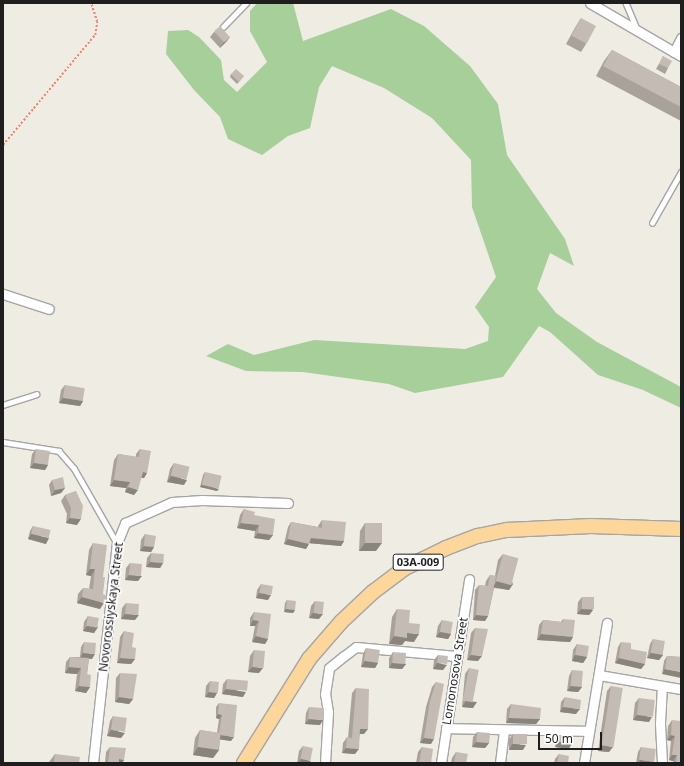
<!DOCTYPE html>
<meta charset="utf-8">
<style>
body{margin:0}
#map{position:relative;width:684px;height:766px;overflow:hidden;background:#efece4;font-family:"Noto Sans",sans-serif}
div>[style]{position:absolute}
.forest>*{inset:0;background:#a7cf99}
.path>*{height:1.5px;margin-top:-0.75px;transform-origin:0;background:repeating-linear-gradient(90deg,#fb7e6a 0 2px,transparent 0 4px)}
.roads{filter:drop-shadow(1px 0 #a5a5a5) drop-shadow(-1px 0 #a5a5a5) drop-shadow(0 1px #a5a5a5) drop-shadow(0 -1px #a5a5a5)}
.service>*{height:4.5px;margin:-2.25px;padding:0 2.25px;transform-origin:2.25px;border-radius:2.25px;background:#fff}
.minor>*{height:9px;margin:-4.5px;padding:0 4.5px;transform-origin:4.5px;border-radius:4.5px;background:#fff}
.primary>*{height:14px;margin:-7px;padding:0 7px;transform-origin:7px;border-radius:7px;background:#fdd69c}
.wall>*{inset:0;background:#a9a29b}
.shaded-wall>*{inset:0;background:#89847e}
.building>*{inset:0;background:#c4bcb4;transform-origin:0 0}
span{translate:-50% -50%;white-space:nowrap;text-align:center;line-height:1.15;-webkit-text-stroke:3.5px #fff;paint-order:stroke}
.shield-label span{padding:1px 3px;background:#fff;border:1px solid;border-radius:3px;-webkit-text-stroke-width:0}
.shield-label{font-size:11px;color:#1e1e1e;font-weight:700}
.street-label{font-size:12px;color:#1e1e1e}
.frame{position:absolute;inset:0;border:4px solid #1e1e1e;pointer-events:none}
.scale{position:absolute;left:538px;top:732px;width:64px;height:18px;box-sizing:border-box;border:2px solid #1e1e1e;border-top:0;padding-left:5px;font-size:12px;line-height:14px;white-space:nowrap;color:#1e1e1e;-webkit-text-stroke:3px #fff;paint-order:stroke}
</style>
<div id="map">
<div class="forest">
<div style="clip-path:polygon(257px 3px,293px 3px,303px 41px,391px 9px,424px 26px,470px 66px,498px 104px,507px 155px,565px 239px,574px 266px,550px 253px,537px 289px,556px 313px,597px 342px,681px 387px,681px 408px,643px 390px,598px 375px,550px 332px,539px 326px,503px 377px,415px 393px,389px 384px,303px 372px,246px 371px,206px 356px,228px 344px,254px 355px,314px 340px,465px 349px,488px 341px,489px 327px,475px 307px,496px 277px,472px 207px,471px 160px,432px 118px,384px 88px,332px 66px,319px 87px,310px 128px,288px 136px,262px 155px,228px 139px,220px 117px,194px 90px,166px 54px,168px 31px,188px 30px,199px 37px,221px 60px,224px 80px,237px 92px,267px 62px,250px 31px,250px 11px)"></div>
</div>
<div class="path">
<div style="left:3px;top:145px;width:143px;rotate:-50.1deg"></div>
<div style="left:95px;top:35px;width:13px;rotate:-81deg"></div>
<div style="left:97px;top:22px;width:20px;rotate:-108deg"></div>
</div>
<div class="roads">
<div class="service">
<div style="left:626px;top:3px;width:28px;rotate:67deg"></div>
<div style="left:223px;top:27px;width:33px;rotate:-46deg"></div>
<div style="left:652px;top:223px;width:59px;rotate:-60.4deg"></div>
<div style="left:3px;top:405px;width:35px;rotate:-18deg"></div>
<div style="left:3px;top:442px;width:57px;rotate:9.1deg"></div>
<div style="left:59px;top:451px;width:23px;rotate:49deg"></div>
<div style="left:74px;top:468px;width:86px;rotate:60.2deg"></div>
</div>
<div class="minor">
<div style="left:590px;top:3px;width:105px;rotate:30.2deg"></div>
<div style="left:674px;top:52px;width:16px;rotate:-63deg"></div>
<div style="left:3px;top:294px;width:48px;rotate:18.1deg"></div>
<div style="left:599px;top:675px;width:83px;rotate:9.7deg"></div>
<div style="left:446px;top:728px;width:142px;rotate:1.2deg"></div>
<div style="left:93px;top:763px;width:221px;rotate:-83.8deg"></div>
<div style="left:117px;top:543px;width:22px;rotate:-68deg"></div>
<div style="left:125px;top:523px;width:51px;rotate:-24.1deg"></div>
<div style="left:172px;top:502px;width:30px;rotate:-4deg"></div>
<div style="left:202px;top:500px;width:86px;rotate:2deg"></div>
<div style="left:325px;top:763px;width:51px;rotate:-86.6deg"></div>
<div style="left:328px;top:712px;width:18px;rotate:-99deg"></div>
<div style="left:325px;top:694px;width:26px;rotate:-81deg"></div>
<div style="left:329px;top:668px;width:19px;rotate:-39deg"></div>
<div style="left:344px;top:656px;width:15px;rotate:-37deg"></div>
<div style="left:356px;top:647px;width:101px;rotate:5.1deg"></div>
<div style="left:441px;top:763px;width:186px;rotate:-81.3deg"></div>
<div style="left:500px;top:763px;width:32px;rotate:-83deg"></div>
<div style="left:584px;top:763px;width:142px;rotate:-80.7deg"></div>
<div style="left:662px;top:763px;width:40px;rotate:-92.9deg"></div>
<div style="left:660px;top:723px;width:37px;rotate:-87deg"></div>
</div>
<div class="primary">
<div style="left:244px;top:763px;width:123px;rotate:-58deg"></div>
<div style="left:309px;top:659px;width:49px;rotate:-49.1deg"></div>
<div style="left:341px;top:622px;width:44px;rotate:-43.2deg"></div>
<div style="left:373px;top:592px;width:38px;rotate:-37deg"></div>
<div style="left:403px;top:569px;width:48px;rotate:-26deg"></div>
<div style="left:446px;top:548px;width:34px;rotate:-21deg"></div>
<div style="left:478px;top:536px;width:30px;rotate:-12deg"></div>
<div style="left:507px;top:530px;width:84px;rotate:-2.7deg"></div>
<div style="left:591px;top:526px;width:90px;rotate:1.9deg"></div>
</div>
</div>
<div class="wall">
<div style="clip-path:polygon(581px 18px,586px 44px,581px 52px,566px 44px,576px 26px)"></div>
<div style="clip-path:polygon(214px 32px,230px 37px,226px 42px,220px 48px,210px 37px)"></div>
<div style="clip-path:polygon(612px 50px,681px 87px,681px 121px,596px 76px,604px 61px)"></div>
<div style="clip-path:polygon(663px 56px,668px 68px,665px 74px,656px 69px,660px 62px)"></div>
<div style="clip-path:polygon(231px 74px,244px 76px,237px 84px,230px 77px)"></div>
<div style="clip-path:polygon(65px 385px,83px 401px,80px 406px,59px 403px,61px 390px)"></div>
<div style="clip-path:polygon(36px 449px,48px 465px,45px 470px,30px 468px,32px 454px)"></div>
<div style="clip-path:polygon(140px 449px,147px 473px,144px 478px,141px 478px,134px 495px,125px 492px,126px 488px,110px 486px,114px 460px,118px 454px,136px 457px,136px 454px)"></div>
<div style="clip-path:polygon(174px 463px,184px 485px,167px 482px,170px 469px)"></div>
<div style="clip-path:polygon(205px 472px,217px 491px,200px 487px,203px 475px)"></div>
<div style="clip-path:polygon(52px 480px,65px 488px,61px 493px,51px 496px,49px 485px)"></div>
<div style="clip-path:polygon(76px 491px,77px 525px,66px 523px,67px 514px,61px 501px,65px 495px)"></div>
<div style="clip-path:polygon(244px 509px,254px 515px,273px 535px,269px 540px,254px 538px,255px 531px,237px 528px,240px 515px)"></div>
<div style="clip-path:polygon(322px 520px,344px 541px,341px 546px,309px 543px,306px 549px,284px 544px,288px 527px,291px 522px,318px 527px,318px 526px)"></div>
<div style="clip-path:polygon(365px 523px,376px 551px,359px 551px,360px 531px)"></div>
<div style="clip-path:polygon(33px 526px,46px 544px,28px 539px,30px 531px)"></div>
<div style="clip-path:polygon(145px 534px,154px 547px,151px 552px,140px 551px,141px 540px)"></div>
<div style="clip-path:polygon(93px 543px,103px 577px,100px 609px,77px 603px,78px 594px,83px 588px,89px 589px,91px 576px,86px 575px,89px 550px)"></div>
<div style="clip-path:polygon(151px 553px,163px 563px,160px 568px,146px 567px,147px 558px)"></div>
<div style="clip-path:polygon(503px 554px,513px 584px,509px 590px,494px 588px,488px 616px,485px 621px,473px 620px,475px 590px,479px 585px,485px 586px,486px 581px,490px 575px,495px 576px,498px 560px)"></div>
<div style="clip-path:polygon(130px 563px,138px 581px,125px 580px,126px 568px)"></div>
<div style="clip-path:polygon(261px 584px,268px 600px,256px 598px,257px 590px)"></div>
<div style="clip-path:polygon(582px 597px,593px 610px,589px 615px,577px 614px,578px 602px)"></div>
<div style="clip-path:polygon(287px 600px,295px 610px,293px 613px,284px 612px,285px 603px)"></div>
<div style="clip-path:polygon(315px 601px,319px 619px,309px 618px,311px 606px)"></div>
<div style="clip-path:polygon(126px 603px,135px 620px,121px 619px,122px 608px)"></div>
<div style="clip-path:polygon(397px 609px,409px 623px,414px 642px,405px 641px,402px 645px,389px 644px,392px 617px)"></div>
<div style="clip-path:polygon(254px 612px,268px 639px,265px 644px,252px 642px,255px 626px,250px 626px,250px 618px)"></div>
<div style="clip-path:polygon(88px 616px,98px 627px,94px 633px,83px 631px,84px 622px)"></div>
<div style="clip-path:polygon(563px 619px,573px 637px,570px 642px,537px 640px,539px 625px,543px 620px,561px 622px)"></div>
<div style="clip-path:polygon(442px 620px,451px 634px,448px 639px,436px 637px,438px 626px)"></div>
<div style="clip-path:polygon(475px 628px,478px 661px,467px 660px,471px 633px)"></div>
<div style="clip-path:polygon(124px 631px,132px 647px,135px 659px,131px 664px,117px 663px,120px 637px)"></div>
<div style="clip-path:polygon(653px 639px,663px 655px,659px 660px,647px 658px,650px 644px)"></div>
<div style="clip-path:polygon(84px 642px,92px 659px,89px 659px,87px 674px,90px 687px,86px 693px,75px 691px,77px 674px,65px 673px,66px 662px,70px 657px,80px 657px,81px 647px)"></div>
<div style="clip-path:polygon(621px 642px,631px 649px,645px 664px,641px 669px,615px 663px,618px 647px)"></div>
<div style="clip-path:polygon(577px 644px,587px 657px,583px 663px,572px 661px,573px 650px)"></div>
<div style="clip-path:polygon(366px 648px,378px 663px,375px 668px,361px 667px,363px 654px)"></div>
<div style="clip-path:polygon(254px 650px,259px 673px,248px 672px,250px 656px)"></div>
<div style="clip-path:polygon(393px 652px,406px 664px,402px 669px,389px 668px,389px 658px)"></div>
<div style="clip-path:polygon(438px 655px,443px 670px,433px 669px,434px 660px)"></div>
<div style="clip-path:polygon(667px 656px,681px 657px,662px 674px,664px 661px)"></div>
<div style="clip-path:polygon(469px 668px,473px 708px,462px 707px,465px 674px)"></div>
<div style="clip-path:polygon(572px 670px,582px 687px,578px 692px,567px 691px,569px 676px)"></div>
<div style="clip-path:polygon(120px 673px,133px 699px,129px 704px,115px 702px,116px 678px)"></div>
<div style="clip-path:polygon(227px 679px,243px 697px,222px 694px,223px 684px)"></div>
<div style="clip-path:polygon(210px 681px,217px 693px,214px 698px,205px 697px,206px 686px)"></div>
<div style="clip-path:polygon(436px 682px,431px 744px,420px 743px,426px 707px,432px 687px)"></div>
<div style="clip-path:polygon(611px 686px,609px 752px,598px 751px,607px 691px)"></div>
<div style="clip-path:polygon(356px 688px,364px 734px,360px 734px,355px 754px,342px 753px,343px 743px,347px 737px,348px 738px,352px 693px)"></div>
<div style="clip-path:polygon(565px 697px,576px 714px,560px 712px,561px 702px)"></div>
<div style="clip-path:polygon(639px 698px,649px 722px,633px 720px,635px 703px)"></div>
<div style="clip-path:polygon(219px 703px,231px 741px,220px 739px,219px 750px,213px 758px,193px 755px,195px 738px,200px 730px,217px 733px,219px 719px,216px 718px,216px 707px)"></div>
<div style="clip-path:polygon(511px 704px,540px 719px,536px 724px,506px 723px,507px 709px)"></div>
<div style="clip-path:polygon(309px 707px,320px 725px,305px 724px,306px 713px)"></div>
<div style="clip-path:polygon(113px 716px,121px 738px,107px 736px,110px 721px)"></div>
<div style="clip-path:polygon(672px 720px,681px 763px,673px 763px,673px 761px,669px 760px,671px 741px,667px 740px,668px 726px)"></div>
<div style="clip-path:polygon(477px 732px,489px 743px,485px 748px,472px 747px,473px 737px)"></div>
<div style="clip-path:polygon(513px 734px,523px 750px,509px 750px,509px 739px)"></div>
<div style="clip-path:polygon(559px 735px,569px 749px,555px 747px,556px 740px)"></div>
<div style="clip-path:polygon(303px 746px,309px 763px,297px 763px,299px 751px)"></div>
<div style="clip-path:polygon(110px 747px,124px 760px,122px 763px,105px 763px,106px 752px)"></div>
<div style="clip-path:polygon(422px 747px,431px 763px,416px 763px,418px 752px)"></div>
<div style="clip-path:polygon(641px 747px,654px 763px,636px 763px,638px 752px)"></div>
<div style="clip-path:polygon(456px 752px,466px 763px,451px 763px,452px 758px)"></div>
<div style="clip-path:polygon(55px 754px,79px 763px,49px 763px,49px 762px)"></div>
<div style="clip-path:polygon(559px 754px,568px 763px,554px 763px,555px 759px)"></div>
</div>
<div class="shaded-wall">
<div style="clip-path:polygon(230px 37px,226px 42px,220px 48px,224px 42px)"></div>
<div style="clip-path:polygon(63px 398px,83px 401px,80px 406px,59px 403px)"></div>
<div style="clip-path:polygon(34px 463px,48px 465px,45px 470px,30px 468px)"></div>
<div style="clip-path:polygon(143px 472px,147px 473px,144px 478px,139px 477px)"></div>
<div style="clip-path:polygon(171px 476px,187px 480px,184px 485px,167px 482px)"></div>
<div style="clip-path:polygon(114px 480px,130px 482px,126px 488px,110px 486px)"></div>
<div style="clip-path:polygon(202px 485px,219px 489px,217px 491px,200px 487px)"></div>
<div style="clip-path:polygon(128px 487px,138px 490px,134px 495px,125px 492px)"></div>
<div style="clip-path:polygon(65px 488px,61px 493px,51px 496px,55px 490px)"></div>
<div style="clip-path:polygon(70px 518px,81px 519px,77px 525px,66px 523px)"></div>
<div style="clip-path:polygon(241px 523px,259px 525px,255px 531px,237px 528px)"></div>
<div style="clip-path:polygon(258px 533px,273px 535px,269px 540px,254px 538px)"></div>
<div style="clip-path:polygon(31px 534px,49px 538px,46px 544px,28px 539px)"></div>
<div style="clip-path:polygon(311px 538px,344px 541px,341px 546px,307px 543px,309px 544px,306px 549px,284px 544px,288px 539px)"></div>
<div style="clip-path:polygon(365px 543px,382px 543px,376px 551px,359px 551px)"></div>
<div style="clip-path:polygon(144px 546px,154px 547px,151px 552px,140px 551px)"></div>
<div style="clip-path:polygon(150px 562px,163px 563px,160px 568px,146px 567px)"></div>
<div style="clip-path:polygon(90px 569px,95px 569px,91px 576px,86px 575px)"></div>
<div style="clip-path:polygon(129px 575px,142px 576px,138px 581px,125px 580px)"></div>
<div style="clip-path:polygon(497px 581px,513px 584px,509px 590px,493px 587px)"></div>
<div style="clip-path:polygon(259px 593px,271px 595px,268px 600px,256px 598px)"></div>
<div style="clip-path:polygon(82px 597px,104px 603px,100px 609px,77px 603px)"></div>
<div style="clip-path:polygon(286px 609px,295px 610px,293px 613px,284px 612px)"></div>
<div style="clip-path:polygon(581px 609px,593px 610px,589px 615px,577px 614px)"></div>
<div style="clip-path:polygon(313px 613px,323px 614px,319px 619px,309px 618px)"></div>
<div style="clip-path:polygon(125px 614px,139px 615px,135px 620px,121px 619px)"></div>
<div style="clip-path:polygon(476px 615px,488px 616px,485px 621px,473px 620px)"></div>
<div style="clip-path:polygon(253px 620px,259px 621px,255px 626px,250px 626px)"></div>
<div style="clip-path:polygon(87px 626px,98px 627px,94px 633px,83px 631px)"></div>
<div style="clip-path:polygon(440px 632px,451px 634px,448px 639px,436px 637px)"></div>
<div style="clip-path:polygon(407px 633px,419px 634px,414px 642px,405px 641px,402px 645px,389px 644px,394px 636px)"></div>
<div style="clip-path:polygon(541px 634px,573px 637px,570px 642px,537px 640px)"></div>
<div style="clip-path:polygon(256px 636px,268px 639px,265px 644px,252px 642px)"></div>
<div style="clip-path:polygon(83px 653px,95px 654px,92px 659px,80px 658px)"></div>
<div style="clip-path:polygon(651px 653px,663px 655px,659px 660px,647px 658px)"></div>
<div style="clip-path:polygon(471px 655px,482px 656px,478px 661px,467px 660px)"></div>
<div style="clip-path:polygon(575px 655px,587px 657px,583px 663px,572px 661px)"></div>
<div style="clip-path:polygon(120px 658px,135px 659px,131px 664px,117px 663px)"></div>
<div style="clip-path:polygon(619px 658px,645px 664px,641px 669px,615px 663px)"></div>
<div style="clip-path:polygon(365px 661px,378px 663px,375px 668px,361px 667px)"></div>
<div style="clip-path:polygon(392px 663px,406px 664px,402px 669px,389px 668px)"></div>
<div style="clip-path:polygon(437px 663px,447px 665px,443px 670px,433px 669px)"></div>
<div style="clip-path:polygon(69px 667px,81px 668px,77px 674px,65px 673px)"></div>
<div style="clip-path:polygon(252px 667px,263px 668px,259px 673px,248px 672px)"></div>
<div style="clip-path:polygon(665px 669px,681px 672px,681px 678px,662px 674px)"></div>
<div style="clip-path:polygon(79px 686px,90px 687px,86px 693px,75px 691px)"></div>
<div style="clip-path:polygon(571px 686px,582px 687px,578px 692px,567px 691px)"></div>
<div style="clip-path:polygon(226px 689px,246px 692px,243px 697px,222px 694px)"></div>
<div style="clip-path:polygon(209px 692px,217px 693px,214px 698px,205px 697px)"></div>
<div style="clip-path:polygon(119px 697px,133px 699px,129px 704px,115px 702px)"></div>
<div style="clip-path:polygon(466px 701px,477px 702px,473px 708px,462px 707px)"></div>
<div style="clip-path:polygon(563px 707px,580px 709px,576px 714px,560px 712px)"></div>
<div style="clip-path:polygon(218px 714px,222px 715px,219px 719px,216px 718px)"></div>
<div style="clip-path:polygon(637px 715px,652px 717px,649px 722px,633px 720px)"></div>
<div style="clip-path:polygon(509px 718px,540px 719px,536px 724px,506px 723px)"></div>
<div style="clip-path:polygon(309px 719px,323px 720px,320px 725px,305px 724px)"></div>
<div style="clip-path:polygon(360px 729px,368px 729px,364px 734px,357px 734px)"></div>
<div style="clip-path:polygon(111px 730px,125px 733px,121px 738px,107px 736px)"></div>
<div style="clip-path:polygon(219px 735px,234px 737px,231px 741px,216px 739px)"></div>
<div style="clip-path:polygon(671px 735px,675px 736px,671px 741px,667px 740px)"></div>
<div style="clip-path:polygon(424px 738px,434px 739px,431px 744px,420px 743px)"></div>
<div style="clip-path:polygon(476px 742px,489px 743px,485px 748px,472px 747px)"></div>
<div style="clip-path:polygon(559px 742px,572px 743px,569px 749px,555px 747px)"></div>
<div style="clip-path:polygon(512px 744px,526px 745px,523px 750px,509px 750px)"></div>
<div style="clip-path:polygon(601px 745px,613px 747px,609px 752px,598px 751px)"></div>
<div style="clip-path:polygon(198px 747px,219px 750px,213px 758px,193px 755px)"></div>
<div style="clip-path:polygon(346px 748px,359px 749px,355px 754px,342px 753px)"></div>
<div style="clip-path:polygon(672px 755px,677px 755px,673px 761px,669px 760px)"></div>
<div style="clip-path:polygon(119px 759px,124px 760px,122px 763px,117px 763px)"></div>
<div style="clip-path:polygon(301px 759px,311px 761px,309px 763px,298px 763px)"></div>
<div style="clip-path:polygon(640px 760px,654px 762px,654px 763px,638px 763px)"></div>
</div>
<div class="building">
<div style="left:581px;top:18px;width:17px;height:20px;rotate:28deg"></div>
<div style="left:220px;top:26px;width:15px;height:8px;rotate:48deg"></div>
<div style="clip-path:polygon(612px 50px,681px 87px,681px 107px,603px 66px)"></div>
<div style="clip-path:polygon(663px 56px,672px 61px,668px 68px,659px 64px)"></div>
<div style="clip-path:polygon(236px 69px,244px 76px,239px 82px,231px 74px)"></div>
<div style="left:65px;top:385px;width:20px;height:13px;rotate:9deg"></div>
<div style="left:36px;top:449px;width:14px;height:14px;rotate:8deg"></div>
<div style="clip-path:polygon(140px 449px,151px 451px,147px 473px,143px 472px,138px 490px,128px 487px,130px 482px,114px 480px,118px 454px,139px 457px)"></div>
<div style="left:174px;top:463px;width:16px;height:13px;rotate:14deg"></div>
<div style="left:205px;top:472px;width:17px;height:13px;rotate:13deg"></div>
<div style="clip-path:polygon(63px 477px,65px 488px,55px 490px,52px 480px)"></div>
<div style="clip-path:polygon(76px 491px,83px 506px,81px 519px,70px 518px,71px 508px,65px 495px)"></div>
<div style="clip-path:polygon(244px 509px,255px 512px,254px 515px,275px 519px,273px 535px,258px 533px,259px 525px,241px 523px)"></div>
<div style="clip-path:polygon(322px 520px,346px 522px,344px 541px,311px 538px,309px 544px,288px 539px,291px 522px,322px 528px)"></div>
<div style="left:365px;top:523px;width:17px;height:20px"></div>
<div style="left:33px;top:526px;width:18px;height:8px;rotate:13deg"></div>
<div style="clip-path:polygon(145px 534px,156px 536px,154px 547px,144px 546px)"></div>
<div style="clip-path:polygon(93px 543px,107px 545px,103px 577px,105px 577px,103px 594px,107px 596px,104px 603px,82px 597px,83px 588px,93px 589px,95px 569px,90px 569px)"></div>
<div style="left:151px;top:553px;width:13px;height:9px;rotate:4deg"></div>
<div style="left:503px;top:554px;width:16px;height:28px;rotate:15deg"></div>
<div style="left:130px;top:563px;width:12px;height:12px;rotate:5deg"></div>
<div style="clip-path:polygon(490px 575px,496px 576px,488px 616px,476px 615px,479px 585px,488px 586px)"></div>
<div style="left:261px;top:584px;width:12px;height:9px;rotate:9deg"></div>
<div style="left:582px;top:597px;width:12px;height:12px"></div>
<div style="left:287px;top:600px;width:9px;height:9px;rotate:6deg"></div>
<div style="left:315px;top:601px;width:9px;height:12px;rotate:6deg"></div>
<div style="left:126px;top:603px;width:13px;height:11px;rotate:4deg"></div>
<div style="clip-path:polygon(397px 609px,410px 610px,409px 623px,420px 624px,419px 634px,407px 633px,407px 638px,394px 636px)"></div>
<div style="clip-path:polygon(254px 612px,271px 614px,268px 639px,256px 636px,259px 621px,253px 620px)"></div>
<div style="left:88px;top:616px;width:11px;height:10px;rotate:10deg"></div>
<div style="clip-path:polygon(563px 619px,575px 620px,573px 637px,541px 634px,543px 620px,563px 622px)"></div>
<div style="left:442px;top:620px;width:11px;height:12px;rotate:10deg"></div>
<div style="clip-path:polygon(475px 628px,488px 629px,482px 656px,471px 655px)"></div>
<div style="clip-path:polygon(124px 631px,134px 633px,132px 647px,136px 648px,135px 659px,120px 658px)"></div>
<div style="left:653px;top:639px;width:12px;height:14px;rotate:9deg"></div>
<div style="left:84px;top:642px;width:12px;height:11px;rotate:5deg"></div>
<div style="clip-path:polygon(621px 642px,631px 643px,631px 649px,647px 652px,645px 664px,619px 658px)"></div>
<div style="left:577px;top:644px;width:12px;height:11px;rotate:9deg"></div>
<div style="left:366px;top:648px;width:14px;height:13px;rotate:8deg"></div>
<div style="left:254px;top:650px;width:11px;height:17px;rotate:5deg"></div>
<div style="left:393px;top:652px;width:13px;height:11px;rotate:4deg"></div>
<div style="left:438px;top:655px;width:10px;height:8px;rotate:6deg"></div>
<div style="clip-path:polygon(667px 656px,681px 657px,681px 672px,665px 669px)"></div>
<div style="clip-path:polygon(70px 657px,89px 658px,87px 674px,91px 675px,90px 687px,79px 686px,81px 668px,69px 667px)"></div>
<div style="left:469px;top:668px;width:10px;height:33px;rotate:11deg"></div>
<div style="left:572px;top:670px;width:11px;height:16px;rotate:5deg"></div>
<div style="clip-path:polygon(120px 673px,137px 674px,133px 699px,119px 697px)"></div>
<div style="left:227px;top:679px;width:21px;height:10px;rotate:5deg"></div>
<div style="left:210px;top:681px;width:9px;height:11px;rotate:6deg"></div>
<div style="clip-path:polygon(436px 682px,444px 684px,434px 739px,424px 738px,430px 701px)"></div>
<div style="left:611px;top:686px;width:12px;height:60px;rotate:9deg"></div>
<div style="clip-path:polygon(356px 688px,369px 689px,368px 729px,360px 729px,359px 749px,346px 748px,347px 737px,352px 738px)"></div>
<div style="clip-path:polygon(565px 697px,581px 700px,580px 709px,563px 707px)"></div>
<div style="left:639px;top:698px;width:16px;height:17px;rotate:7deg"></div>
<div style="clip-path:polygon(219px 703px,237px 705px,234px 737px,221px 735px,221px 733px,219px 733px,222px 715px,218px 714px)"></div>
<div style="clip-path:polygon(511px 704px,541px 708px,540px 719px,509px 718px)"></div>
<div style="left:309px;top:707px;width:15px;height:12px;rotate:4deg"></div>
<div style="left:113px;top:716px;width:14px;height:14px;rotate:8deg"></div>
<div style="clip-path:polygon(672px 720px,681px 721px,681px 763px,676px 763px,677px 755px,672px 755px,675px 736px,671px 735px)"></div>
<div style="left:200px;top:730px;width:21px;height:17px;rotate:8deg"></div>
<div style="left:477px;top:732px;width:13px;height:10px;rotate:4deg"></div>
<div style="left:513px;top:734px;width:14px;height:10px"></div>
<div style="left:559px;top:735px;width:14px;height:7px;rotate:4deg"></div>
<div style="left:303px;top:746px;width:10px;height:13px;rotate:11deg"></div>
<div style="clip-path:polygon(110px 747px,126px 748px,124px 760px,119px 759px,119px 763px,108px 763px)"></div>
<div style="clip-path:polygon(422px 747px,433px 749px,431px 763px,419px 763px)"></div>
<div style="left:641px;top:747px;width:15px;height:13px;rotate:8deg"></div>
<div style="clip-path:polygon(456px 752px,468px 754px,466px 763px,454px 763px)"></div>
<div style="clip-path:polygon(55px 754px,80px 757px,79px 763px,54px 763px)"></div>
<div style="clip-path:polygon(559px 754px,569px 756px,568px 763px,557px 763px)"></div>
</div>
<div class="shield-label">
<span style="left:418px;top:562px">03А-009</span>
</div>
<div class="street-label">
<span style="left:111px;top:607px;rotate:-83deg">Novorossiyskaya Street</span>
<span style="left:455px;top:671px;rotate:-81deg">Lomonosova Street</span>
</div>
<div class="frame"></div>
<div class="scale">50 m</div>
</div>
